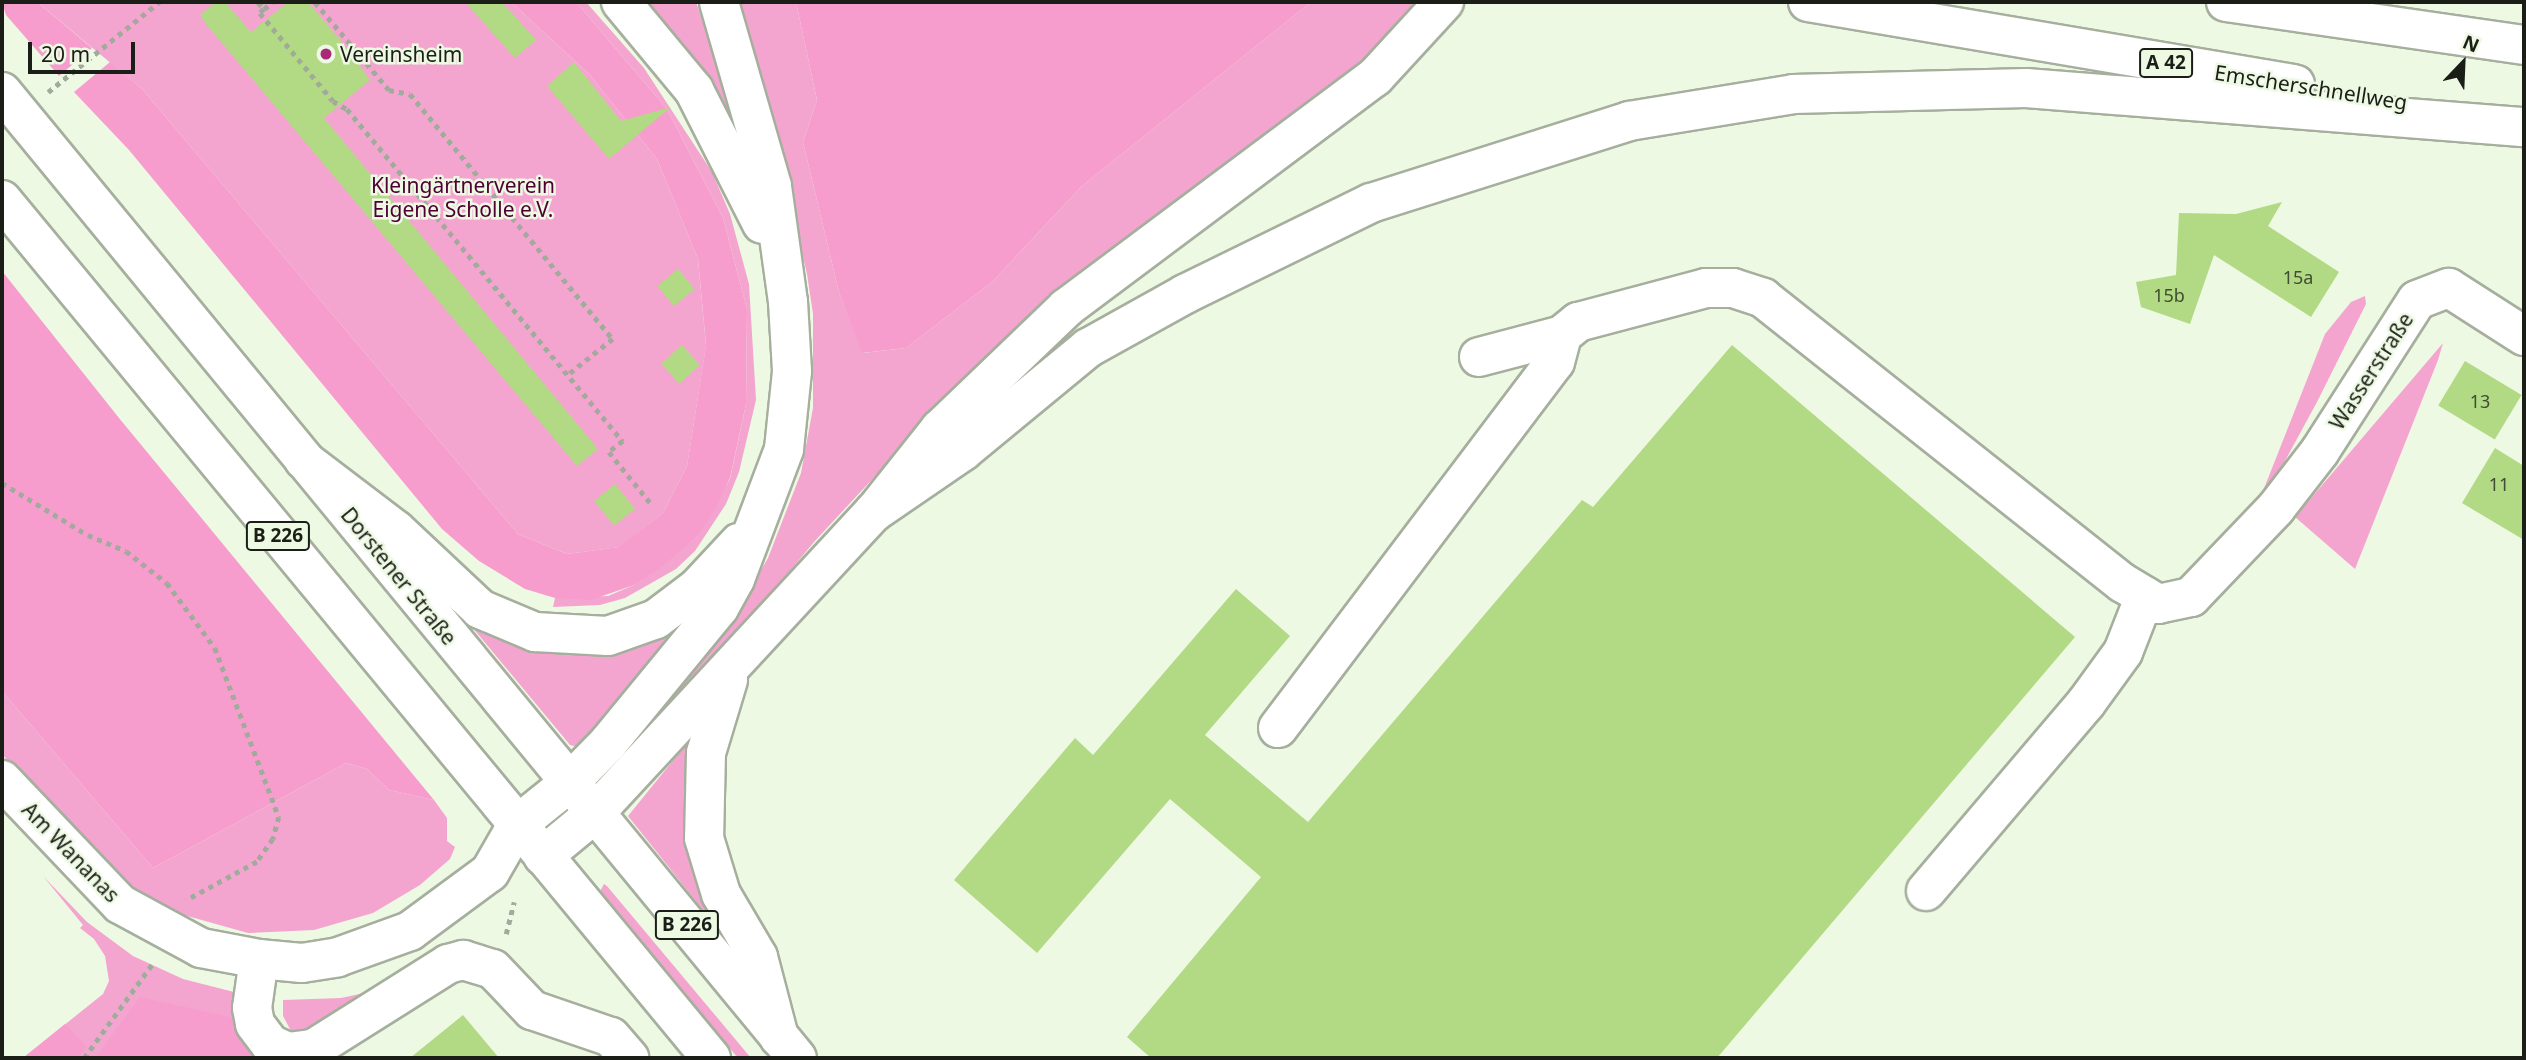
<!DOCTYPE html>
<meta charset="utf-8">
<style>
body{margin:0}
#map{position:relative;width:2526px;height:1060px;overflow:hidden;background:#eef9e4;font-family:"Noto Sans",sans-serif}
div>[style]{position:absolute}
.green>*{inset:0;background:#f4a5cf}
.forest>*{inset:0;background:#f69dcd}
.building>*{inset:0;background:#b2d984;transform-origin:0 0}
.path>*{height:4.5px;margin-top:-2.25px;transform-origin:0;background:repeating-linear-gradient(90deg,#a2ab9b 0 5px,transparent 0 10px)}
.roads{filter:drop-shadow(2px 0 #a6af9d) drop-shadow(-2px 0 #a6af9d) drop-shadow(0 2px #a6af9d) drop-shadow(0 -2px #a6af9d)}
.minor>*{height:38px;margin:-19px;padding:0 19px;transform-origin:19px;border-radius:19px;background:#fff}
.major>*{height:38px;margin:-19px;padding:0 19px;transform-origin:19px;border-radius:19px;background:#fff}
.highway>*{height:38px;margin:-19px;padding:0 19px;transform-origin:19px;border-radius:19px;background:#fff}
.dots>*{width:19px;height:19px;translate:-50% -50%;box-sizing:border-box;border:4px solid #eef9e4;border-radius:50%}
span{translate:-50% -50%;white-space:nowrap;text-align:center;line-height:1.15;-webkit-text-stroke:5px #eef9e4;paint-order:stroke}
.number-label{font-size:18px;color:#404d32}
.number-label span{-webkit-text-stroke-width:0}
.shield-label span{padding:2px 5px;background:#eef9e4;border:2px solid;border-radius:5px;-webkit-text-stroke-width:0}
.shield-label{font-size:19px;color:#1a1e17;font-weight:700}
.poi-label{font-size:21px;color:#1a1e17}
.left{translate:0 -50%;text-align:left}
.street-label{font-size:21px;color:#1a1e17}
.park-label{font-size:21px;color:#4e0034}
.frame{position:absolute;inset:0;border:4px solid #1a1e17;pointer-events:none}
.north{position:absolute;left:2428px;top:28px;width:70px;height:70px;-webkit-text-stroke:5px #eef9e4;paint-order:stroke;rotate:23deg;font-size:19px;font-weight:700;line-height:28px;text-align:center;color:#1a1e17}
.north::after{content:'';display:block;margin:auto;width:24px;height:32px;background:#1a1e17;clip-path:polygon(50% 0,100% 100%,50% 72%,0 100%)}
.scale{position:absolute;left:28px;top:42px;width:107px;height:32px;box-sizing:border-box;border:4px solid #1a1e17;border-top:0;padding-left:9px;font-size:21px;line-height:24px;white-space:nowrap;color:#1a1e17;-webkit-text-stroke:5px #eef9e4;paint-order:stroke}
</style>
<div id="map">
<div class="green">
<div style="clip-path:polygon(37px 2px,511px 2px,590px 75px,657px 159px,698px 259px,706px 346px,687px 466px,663px 513px,620px 547px,567px 554px,518px 534px,142px 89px)"></div>
<div style="clip-path:polygon(576px 2px,586px 2px,644px 68px,712px 172px,730px 214px,749px 284px,756px 400px,739px 472px,726px 504px,695px 551px,676px 569px,625px 598px,600px 605px,553px 607px,555px 598px,608px 596px,634px 585px,697px 537px,730px 479px,746px 404px,747px 309px,723px 218px,667px 109px)"></div>
<div style="clip-path:polygon(640px 2px,696px 2px,747px 154px)"></div>
<div style="clip-path:polygon(729px 2px,796px 2px,817px 100px,803px 142px,839px 292px,863px 353px,906px 348px,992px 282px,1082px 186px,1311px 2px,1430px 2px,1407px 31px,903px 446px,814px 542px,632px 761px,622px 749px,747px 594px,768px 558px,801px 473px,813px 408px,813px 314px,807px 274px,786px 184px)"></div>
<div style="clip-path:polygon(2365px 296px,2366px 304px,2317px 402px,2279px 472px,2263px 491px,2325px 334px,2351px 302px)"></div>
<div style="clip-path:polygon(2443px 343px,2438px 360px,2355px 569px,2295px 517px)"></div>
<div style="clip-path:polygon(687px 619px,578px 747px,570px 745px,472px 627px)"></div>
<div style="clip-path:polygon(2px 691px,153px 868px,346px 763px,367px 769px,389px 790px,434px 800px,447px 818px,447px 841px,455px 847px,450px 859px,420px 885px,373px 913px,314px 930px,248px 933px,173px 912px,131px 887px,85px 847px,2px 754px)"></div>
<div style="clip-path:polygon(688px 742px,693px 744px,728px 928px,722px 934px,628px 816px)"></div>
<div style="clip-path:polygon(43px 876px,87px 922px,133px 956px,183px 979px,238px 993px,235px 1024px,253px 1058px,23px 1058px,103px 994px,109px 981px,105px 956px,94px 939px,80px 928px,83px 925px)"></div>
<div style="clip-path:polygon(604px 884px,607px 886px,751px 1058px,738px 1058px,599px 893px)"></div>
<div style="clip-path:polygon(387px 988px,303px 1034px,291px 1031px,283px 1016px,283px 1000px,341px 998px)"></div>
</div>
<div class="forest">
<div style="clip-path:polygon(2px 2px,37px 2px,92px 48px,59px 76px,6px 15px)"></div>
<div style="clip-path:polygon(511px 2px,576px 2px,667px 109px,723px 218px,747px 309px,746px 404px,730px 478px,715px 509px,697px 537px,660px 568px,634px 585px,591px 600px,555px 598px,525px 589px,479px 561px,442px 529px,129px 150px,74px 92px,110px 62px,142px 89px,518px 534px,567px 554px,619px 547px,663px 513px,687px 466px,706px 345px,698px 259px,657px 159px,590px 75px)"></div>
<div style="clip-path:polygon(796px 2px,1311px 2px,1082px 186px,992px 282px,906px 348px,862px 353px,839px 292px,803px 142px,817px 100px)"></div>
<div style="clip-path:polygon(2px 271px,119px 418px,434px 800px,389px 790px,367px 769px,346px 763px,153px 868px,2px 691px)"></div>
<div style="clip-path:polygon(140px 997px,234px 1018px,240px 1041px,253px 1058px,95px 1058px)"></div>
<div style="clip-path:polygon(65px 1024px,87px 1047px,78px 1058px,23px 1058px)"></div>
</div>
<div class="building">
<div style="clip-path:polygon(216px 2px,225px 2px,251px 32px,288px 2px,308px 2px,347px 48px,370px 80px,324px 118px,598px 449px,577px 466px,206px 24px,200px 15px)"></div>
<div style="clip-path:polygon(465px 2px,502px 2px,536px 40px,515px 58px)"></div>
<div style="clip-path:polygon(574px 62px,621px 121px,671px 107px,609px 159px,547px 86px)"></div>
<div style="clip-path:polygon(2282px 202px,2268px 226px,2339px 272px,2311px 317px,2214px 255px,2190px 324px,2141px 307px,2136px 282px,2176px 275px,2179px 213px,2236px 214px)"></div>
<div style="left:678px;top:269px;width:26px;height:27px;rotate:50deg"></div>
<div style="left:682px;top:345px;width:27px;height:28px;rotate:48deg"></div>
<div style="clip-path:polygon(1732px 345px,2075px 637px,1717px 1058px,1151px 1058px,1127px 1037px,1261px 877px,1170px 799px,1037px 953px,954px 880px,1075px 738px,1093px 755px,1236px 589px,1290px 636px,1205px 735px,1308px 822px,1582px 500px,1593px 507px)"></div>
<div style="left:2465px;top:361px;width:66px;height:52px;rotate:31deg"></div>
<div style="clip-path:polygon(2495px 448px,2524px 466px,2524px 540px,2462px 503px)"></div>
<div style="left:615px;top:484px;width:32px;height:27px;rotate:51deg"></div>
<div style="clip-path:polygon(463px 1015px,499px 1058px,410px 1058px)"></div>
</div>
<div class="path">
<div style="left:258px;top:2px;width:9px;rotate:49deg"></div>
<div style="left:264px;top:9px;width:6px;rotate:135deg"></div>
<div style="left:260px;top:13px;width:114px;rotate:50.3deg"></div>
<div style="left:333px;top:101px;width:16px;rotate:30deg"></div>
<div style="left:347px;top:109px;width:432px;rotate:50.3deg"></div>
<div style="left:623px;top:441px;width:18px;rotate:142deg"></div>
<div style="left:609px;top:452px;width:68px;rotate:50.9deg"></div>
<div style="left:315px;top:2px;width:115px;rotate:49.9deg"></div>
<div style="left:389px;top:90px;width:21px;rotate:11deg"></div>
<div style="left:410px;top:94px;width:318px;rotate:50.4deg"></div>
<div style="left:613px;top:339px;width:58px;rotate:141.3deg"></div>
<div style="left:264px;top:9px;width:11px;rotate:-38deg"></div>
<div style="left:48px;top:92px;width:143px;rotate:-39deg"></div>
<div style="left:2px;top:483px;width:100px;rotate:31.2deg"></div>
<div style="left:88px;top:535px;width:41px;rotate:22.8deg"></div>
<div style="left:126px;top:551px;width:52px;rotate:38deg"></div>
<div style="left:167px;top:583px;width:81px;rotate:53.6deg"></div>
<div style="left:215px;top:648px;width:181px;rotate:69.3deg"></div>
<div style="left:279px;top:817px;width:23px;rotate:105deg"></div>
<div style="left:273px;top:839px;width:28px;rotate:125deg"></div>
<div style="left:257px;top:862px;width:80px;rotate:151.5deg"></div>
<div style="left:506px;top:934px;width:33px;rotate:-76deg"></div>
<div style="left:84px;top:1058px;width:117px;rotate:-54deg"></div>
</div>
<div class="roads">
<div class="minor">
<div style="left:1479px;top:357px;width:86px;rotate:-14.8deg"></div>
<div style="left:1562px;top:335px;width:21px;rotate:-39deg"></div>
<div style="left:1578px;top:322px;width:132px;rotate:-14.9deg"></div>
<div style="left:1706px;top:288px;width:27px"></div>
<div style="left:1733px;top:288px;width:32px;rotate:18deg"></div>
<div style="left:1763px;top:298px;width:459px;rotate:38.4deg"></div>
<div style="left:2123px;top:583px;width:41px;rotate:31deg"></div>
<div style="left:2158px;top:604px;width:34px;rotate:-12deg"></div>
<div style="left:2191px;top:597px;width:123px;rotate:-46.3deg"></div>
<div style="left:2276px;top:508px;width:72px;rotate:-52.3deg"></div>
<div style="left:2320px;top:451px;width:179px;rotate:-57.3deg"></div>
<div style="left:2417px;top:300px;width:34px;rotate:-21deg"></div>
<div style="left:2449px;top:288px;width:89px;rotate:32.6deg"></div>
<div style="left:1278px;top:728px;width:459px;rotate:-52.9deg"></div>
<div style="left:1555px;top:362px;width:28px;rotate:-75deg"></div>
<div style="left:2px;top:780px;width:171px;rotate:46.4deg"></div>
<div style="left:120px;top:904px;width:92px;rotate:28.5deg"></div>
<div style="left:201px;top:948px;width:59px;rotate:10.7deg"></div>
<div style="left:259px;top:959px;width:43px;rotate:5.3deg"></div>
<div style="left:302px;top:963px;width:36px;rotate:-9deg"></div>
<div style="left:338px;top:957px;width:77px;rotate:-19.9deg"></div>
<div style="left:410px;top:931px;width:99px;rotate:-36.4deg"></div>
<div style="left:490px;top:872px;width:54px;rotate:-60.1deg"></div>
<div style="left:1926px;top:891px;width:247px;rotate:-49.6deg"></div>
<div style="left:2086px;top:703px;width:63px;rotate:-54deg"></div>
<div style="left:2123px;top:652px;width:60px;rotate:-68.6deg"></div>
<div style="left:259px;top:959px;width:49px;rotate:98.1deg"></div>
<div style="left:252px;top:1008px;width:16px;rotate:79deg"></div>
<div style="left:255px;top:1024px;width:25px;rotate:53deg"></div>
<div style="left:270px;top:1044px;width:20px;rotate:24deg"></div>
<div style="left:288px;top:1052px;width:25px;rotate:-7deg"></div>
<div style="left:313px;top:1049px;width:160px;rotate:-32.2deg"></div>
<div style="left:448px;top:964px;width:16px;rotate:-15deg"></div>
<div style="left:463px;top:960px;width:31px;rotate:17deg"></div>
<div style="left:493px;top:969px;width:57px;rotate:46.4deg"></div>
<div style="left:532px;top:1010px;width:83px;rotate:18.9deg"></div>
<div style="left:611px;top:1037px;width:28px;rotate:49deg"></div>
</div>
<div class="major">
<div style="left:2px;top:92px;width:1251px;rotate:50.55deg"></div>
<div style="left:2px;top:200px;width:1113px;rotate:50.43deg"></div>
<div style="left:517px;top:825px;width:67px;rotate:-38.9deg"></div>
<div style="left:543px;top:856px;width:66px;rotate:-39.5deg"></div>
</div>
<div class="highway">
<div style="left:621px;top:2px;width:114px;rotate:50.3deg"></div>
<div style="left:694px;top:90px;width:150px;rotate:63.1deg"></div>
<div style="left:1808px;top:2px;width:494px;rotate:9.6deg"></div>
<div style="left:2226px;top:2px;width:301px;rotate:8.2deg"></div>
<div style="left:304px;top:460px;width:116px;rotate:37.3deg"></div>
<div style="left:396px;top:530px;width:115px;rotate:43.2deg"></div>
<div style="left:480px;top:609px;width:60px;rotate:22.7deg"></div>
<div style="left:535px;top:632px;width:73px;rotate:3.1deg"></div>
<div style="left:608px;top:636px;width:51px;rotate:-19.5deg"></div>
<div style="left:656px;top:619px;width:51px;rotate:-37.1deg"></div>
<div style="left:697px;top:588px;width:62px;rotate:-47deg"></div>
<div style="left:874px;top:512px;width:108px;rotate:-34.4deg"></div>
<div style="left:963px;top:451px;width:162px;rotate:-39.5deg"></div>
<div style="left:1088px;top:348px;width:111px;rotate:-29.1deg"></div>
<div style="left:1185px;top:294px;width:207px;rotate:-26.1deg"></div>
<div style="left:1371px;top:203px;width:271px;rotate:-17.6deg"></div>
<div style="left:1629px;top:121px;width:166px;rotate:-9.3deg"></div>
<div style="left:1793px;top:94px;width:233px;rotate:-1.5deg"></div>
<div style="left:2026px;top:88px;width:500px;rotate:4.5deg"></div>
<div style="left:728px;top:680px;width:76px;rotate:106.8deg"></div>
<div style="left:706px;top:753px;width:85px;rotate:91.3deg"></div>
<div style="left:704px;top:838px;width:59px;rotate:73.1deg"></div>
<div style="left:721px;top:894px;width:73px;rotate:59.6deg"></div>
<div style="left:758px;top:957px;width:83px;rotate:75.3deg"></div>
<div style="left:569px;top:783px;width:56px;rotate:-45.7deg"></div>
<div style="left:608px;top:743px;width:175px;rotate:-50.6deg"></div>
<div style="left:719px;top:608px;width:33px;rotate:-61deg"></div>
<div style="left:735px;top:579px;width:139px;rotate:-69.3deg"></div>
<div style="left:784px;top:449px;width:78px;rotate:-84.1deg"></div>
<div style="left:792px;top:371px;width:69px;rotate:-93.3deg"></div>
<div style="left:788px;top:302px;width:117px;rotate:-97.9deg"></div>
<div style="left:772px;top:186px;width:191px;rotate:-106.1deg"></div>
<div style="left:594px;top:814px;width:412px;rotate:-47.2deg"></div>
<div style="left:874px;top:512px;width:106px;rotate:-51.5deg"></div>
<div style="left:940px;top:429px;width:175px;rotate:-43.8deg"></div>
<div style="left:1066px;top:308px;width:386px;rotate:-36.8deg"></div>
<div style="left:1375px;top:77px;width:102px;rotate:-47.4deg"></div>
</div>
</div>
<div class="dots">
<div style="left:326px;top:54px;background:#a82979"></div>
</div>
<div class="number-label">
<span style="left:2298px;top:277px">15a</span>
<span style="left:2169px;top:295px">15b</span>
<span style="left:2480px;top:401px">13</span>
<span style="left:2499px;top:484px">11</span>
</div>
<div class="shield-label">
<span style="left:2166px;top:63px">A 42</span>
<span style="left:278px;top:536px">B 226</span>
<span style="left:687px;top:925px">B 226</span>
</div>
<div class="poi-label">
<span class="left" style="left:340px;top:54px">Vereinsheim</span>
</div>
<div class="street-label">
<span style="left:2311px;top:87px;rotate:9deg">Emscherschnellweg</span>
<span style="left:2371px;top:371px;rotate:-57deg">Wasserstraße</span>
<span style="left:399px;top:576px;rotate:51deg">Dorstener Straße</span>
<span style="left:71px;top:852px;rotate:46deg">Am Wananas</span>
</div>
<div class="park-label">
<span style="left:463px;top:197px">Kleingärtnerverein<br>Eigene Scholle e.V.</span>
</div>
<div class="frame"></div>
<div class="north">N</div>
<div class="scale">20 m</div>
</div>
